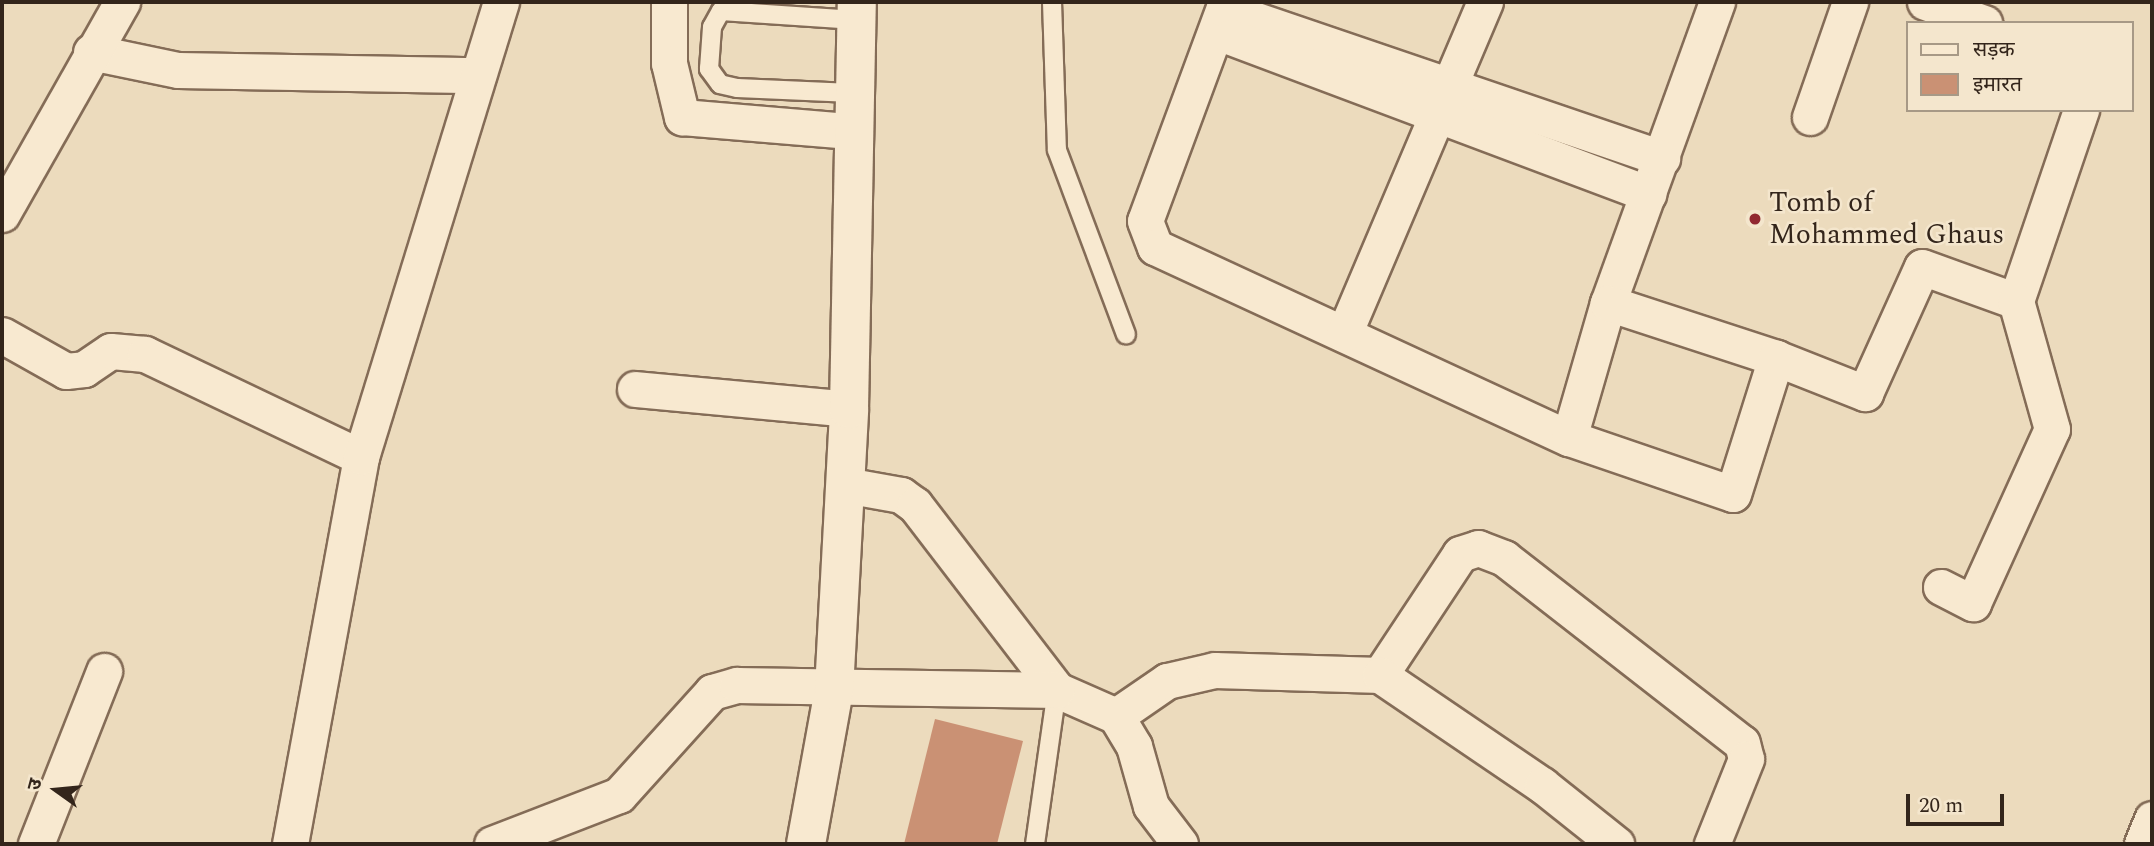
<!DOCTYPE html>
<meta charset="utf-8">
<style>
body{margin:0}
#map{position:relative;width:2154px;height:846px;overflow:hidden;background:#ecdbbd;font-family:Spectral,"Noto Sans Devanagari",serif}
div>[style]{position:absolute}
.building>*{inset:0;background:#ca9174}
.roads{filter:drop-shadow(2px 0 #846c57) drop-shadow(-2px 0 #846c57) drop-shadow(0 2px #846c57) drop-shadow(0 -2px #846c57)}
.lane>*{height:18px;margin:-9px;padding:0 9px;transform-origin:9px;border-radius:9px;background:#f8e9d0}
.street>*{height:35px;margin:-17.5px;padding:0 17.5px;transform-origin:17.5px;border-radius:17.5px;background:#f8e9d0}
.secondary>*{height:38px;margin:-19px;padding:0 19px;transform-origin:19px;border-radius:19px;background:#f8e9d0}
.dots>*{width:19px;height:19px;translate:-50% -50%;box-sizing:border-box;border:4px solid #f4e6cd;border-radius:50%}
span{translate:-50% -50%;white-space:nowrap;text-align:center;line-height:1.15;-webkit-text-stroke:5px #f4e6cd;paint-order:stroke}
.poi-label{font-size:28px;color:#33251b}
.left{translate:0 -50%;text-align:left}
.frame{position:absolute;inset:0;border:4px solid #33251b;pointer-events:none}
.legend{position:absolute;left:1906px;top:21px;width:228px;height:91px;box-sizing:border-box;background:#f4e6cd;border:2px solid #a79986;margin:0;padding:9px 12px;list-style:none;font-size:21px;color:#33251b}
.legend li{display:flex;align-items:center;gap:14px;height:35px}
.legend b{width:35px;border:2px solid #a79986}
.north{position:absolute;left:21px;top:755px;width:70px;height:70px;-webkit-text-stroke:5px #f4e6cd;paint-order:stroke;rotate:285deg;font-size:19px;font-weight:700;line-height:28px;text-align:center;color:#33251b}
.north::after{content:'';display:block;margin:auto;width:24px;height:32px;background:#33251b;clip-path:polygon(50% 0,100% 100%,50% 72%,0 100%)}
.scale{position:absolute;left:1906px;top:794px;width:98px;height:32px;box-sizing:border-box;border:4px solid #33251b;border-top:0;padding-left:9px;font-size:21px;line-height:24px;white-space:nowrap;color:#33251b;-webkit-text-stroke:5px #f4e6cd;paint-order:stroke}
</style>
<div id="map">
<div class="building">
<div style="clip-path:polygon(935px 719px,1023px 741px,997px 844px,904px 844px)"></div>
</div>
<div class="roads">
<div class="lane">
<div style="left:1052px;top:2px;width:148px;rotate:88.1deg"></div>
<div style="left:1057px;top:150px;width:197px;rotate:69.5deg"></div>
<div style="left:852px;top:93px;width:115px;rotate:-177.5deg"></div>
<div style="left:737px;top:88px;width:17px;rotate:-167deg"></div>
<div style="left:720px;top:84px;width:19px;rotate:-126deg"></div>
<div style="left:709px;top:69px;width:42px;rotate:-85.9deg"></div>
<div style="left:712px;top:27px;width:18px;rotate:-61deg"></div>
<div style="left:721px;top:11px;width:135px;rotate:3.8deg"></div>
<div style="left:1035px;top:844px;width:156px;rotate:-81.9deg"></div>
</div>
<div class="street">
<div style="left:669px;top:2px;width:61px;rotate:90deg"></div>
<div style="left:669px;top:63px;width:56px;rotate:76.5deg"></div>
<div style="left:682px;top:117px;width:169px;rotate:4.8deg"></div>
<div style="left:1226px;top:2px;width:233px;rotate:110.3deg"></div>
<div style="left:1145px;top:221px;width:28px;rotate:69deg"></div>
<div style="left:1155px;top:247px;width:456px;rotate:24.8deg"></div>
<div style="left:1569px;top:438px;width:141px;rotate:-73.9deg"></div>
<div style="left:1608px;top:303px;width:320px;rotate:-70.1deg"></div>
<div style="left:1925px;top:2px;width:63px;rotate:19.6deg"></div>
<div style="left:1224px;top:9px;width:463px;rotate:18.8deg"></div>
<div style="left:1231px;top:37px;width:446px;rotate:20.6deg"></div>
<div style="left:91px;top:52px;width:89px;rotate:11.7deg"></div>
<div style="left:178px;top:70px;width:300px;rotate:1deg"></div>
<div style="left:1810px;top:117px;width:122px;rotate:-70.8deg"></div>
<div style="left:2px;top:214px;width:244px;rotate:-60.5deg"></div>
<div style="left:1608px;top:303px;width:177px;rotate:18.1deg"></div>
<div style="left:1344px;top:334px;width:361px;rotate:-67deg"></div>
<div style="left:2px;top:335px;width:73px;rotate:29.4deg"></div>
<div style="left:66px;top:371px;width:18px;rotate:-6deg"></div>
<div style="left:84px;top:369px;width:32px;rotate:-34deg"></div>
<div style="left:111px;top:351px;width:34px;rotate:5deg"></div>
<div style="left:145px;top:354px;width:239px;rotate:25.5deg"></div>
<div style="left:635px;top:389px;width:215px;rotate:5.3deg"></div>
<div style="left:1569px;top:438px;width:173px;rotate:18.9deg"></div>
<div style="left:1733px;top:494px;width:143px;rotate:-72.5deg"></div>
<div style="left:1776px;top:358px;width:96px;rotate:21.5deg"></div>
<div style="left:1865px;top:393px;width:138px;rotate:-65.7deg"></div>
<div style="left:1922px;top:267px;width:100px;rotate:19.9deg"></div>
<div style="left:2016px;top:301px;width:202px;rotate:-71.2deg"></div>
<div style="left:845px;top:485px;width:57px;rotate:10.1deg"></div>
<div style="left:901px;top:495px;width:17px;rotate:36deg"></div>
<div style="left:915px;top:505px;width:233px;rotate:52.5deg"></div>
<div style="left:1057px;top:690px;width:64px;rotate:23.8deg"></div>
<div style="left:1116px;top:716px;width:35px;rotate:59deg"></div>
<div style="left:1134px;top:746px;width:62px;rotate:74.2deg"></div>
<div style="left:1151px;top:806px;width:48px;rotate:52.7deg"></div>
<div style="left:1941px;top:587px;width:36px;rotate:27deg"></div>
<div style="left:1973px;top:603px;width:191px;rotate:-65.6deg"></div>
<div style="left:2052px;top:429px;width:133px;rotate:-105.7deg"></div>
<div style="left:1380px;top:675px;width:145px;rotate:-56.5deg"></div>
<div style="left:1460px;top:554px;width:19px;rotate:-18deg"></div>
<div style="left:1478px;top:548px;width:28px;rotate:21deg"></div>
<div style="left:1504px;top:558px;width:301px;rotate:37.9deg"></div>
<div style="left:1742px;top:743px;width:16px;rotate:76deg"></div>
<div style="left:1746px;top:759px;width:92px;rotate:111.8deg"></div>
<div style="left:1116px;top:716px;width:62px;rotate:-34.5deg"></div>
<div style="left:1167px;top:681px;width:49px;rotate:-12.9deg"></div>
<div style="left:1215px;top:670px;width:165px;rotate:1.7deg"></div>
<div style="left:1380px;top:675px;width:196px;rotate:34.2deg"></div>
<div style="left:1542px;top:785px;width:95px;rotate:38.6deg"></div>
<div style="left:36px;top:844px;width:186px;rotate:-68.5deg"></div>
<div style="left:290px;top:844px;width:393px;rotate:-79.6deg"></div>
<div style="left:361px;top:457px;width:476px;rotate:-72.9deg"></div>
<div style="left:492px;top:844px;width:136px;rotate:-21.1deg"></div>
<div style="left:619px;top:795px;width:139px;rotate:-47.9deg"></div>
<div style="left:712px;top:692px;width:26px;rotate:-16deg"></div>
<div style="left:737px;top:685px;width:320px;rotate:0.9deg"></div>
<div style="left:2142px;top:844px;width:27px;rotate:-68deg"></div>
</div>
<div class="secondary">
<div style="left:806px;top:844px;width:157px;rotate:-79.7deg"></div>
<div style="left:834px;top:690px;width:281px;rotate:-86.9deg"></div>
<div style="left:849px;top:409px;width:407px;rotate:-88.9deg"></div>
</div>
</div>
<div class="dots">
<div style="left:1755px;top:219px;background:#912831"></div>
</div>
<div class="poi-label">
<span class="left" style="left:1769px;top:219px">Tomb of<br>Mohammed Ghaus</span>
</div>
<div class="frame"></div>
<ul class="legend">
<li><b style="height:9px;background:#f8e9d0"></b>सड़क</li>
<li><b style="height:19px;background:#ca9174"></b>इमारत</li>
</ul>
<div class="north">उ</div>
<div class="scale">20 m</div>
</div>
